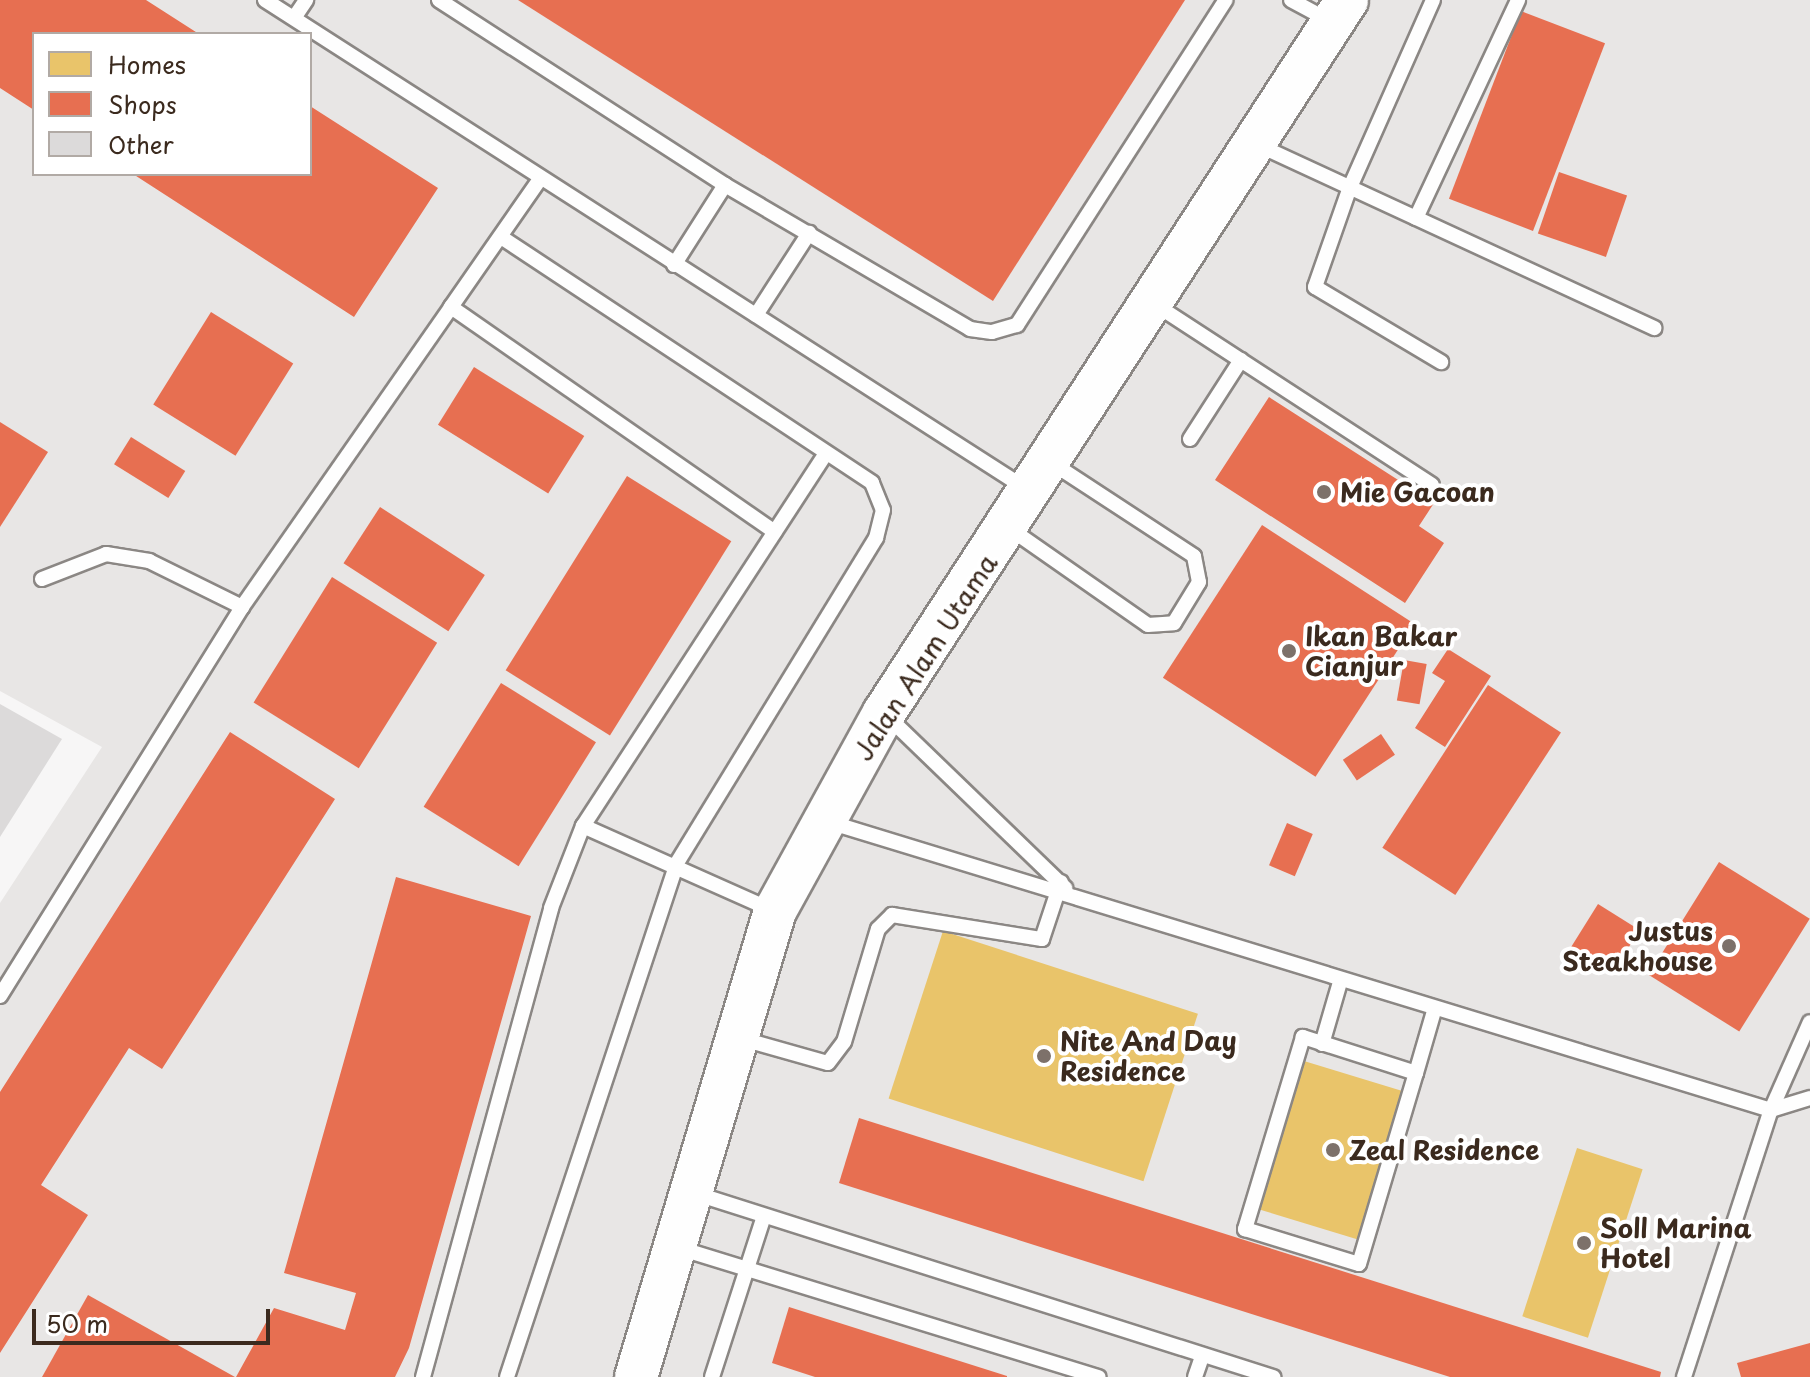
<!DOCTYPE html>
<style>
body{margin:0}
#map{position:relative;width:1810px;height:1377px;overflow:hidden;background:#f7f6f6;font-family:"Playpen Sans",sans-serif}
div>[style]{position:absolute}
.built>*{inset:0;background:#e8e6e5}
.homes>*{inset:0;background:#e9c46a;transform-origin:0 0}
.shops>*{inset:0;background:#e76f51;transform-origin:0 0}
.building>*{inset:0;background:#dcdada}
.roads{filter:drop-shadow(2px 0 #8b8784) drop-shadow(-2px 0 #8b8784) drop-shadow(0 2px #8b8784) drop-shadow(0 -2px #8b8784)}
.service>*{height:14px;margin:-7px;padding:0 7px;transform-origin:7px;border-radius:7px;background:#fefefe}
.secondary>*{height:42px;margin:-21px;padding:0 21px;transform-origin:21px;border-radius:21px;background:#fefefe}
.dots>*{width:22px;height:22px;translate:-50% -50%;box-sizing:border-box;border:4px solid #fff;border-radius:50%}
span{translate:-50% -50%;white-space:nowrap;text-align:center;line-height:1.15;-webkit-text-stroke:8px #fff;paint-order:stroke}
.poi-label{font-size:26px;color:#3b2a1e;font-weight:700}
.left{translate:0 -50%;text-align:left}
.right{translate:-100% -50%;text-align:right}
.street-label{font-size:26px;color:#3b2a1e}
.legend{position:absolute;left:32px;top:32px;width:280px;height:144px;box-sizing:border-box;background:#fff;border:2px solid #b1aaa5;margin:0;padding:10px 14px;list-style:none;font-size:24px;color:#3b2a1e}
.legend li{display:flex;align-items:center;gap:16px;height:40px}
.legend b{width:40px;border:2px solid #b1aaa5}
.scale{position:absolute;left:32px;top:1309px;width:238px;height:36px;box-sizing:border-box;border:4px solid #3b2a1e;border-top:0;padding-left:10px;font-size:24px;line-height:28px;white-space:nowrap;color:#3b2a1e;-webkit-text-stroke:6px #fff;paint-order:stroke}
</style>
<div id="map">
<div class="built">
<div style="clip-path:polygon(evenodd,0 0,1810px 0,1810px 1377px,0 1377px,0 903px,102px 747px,0 691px,0 0,34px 34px,310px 34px,310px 174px,34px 174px,34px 34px)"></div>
</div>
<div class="homes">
<div style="left:943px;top:931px;width:268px;height:176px;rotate:18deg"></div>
<div style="left:1304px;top:1061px;width:108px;height:155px;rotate:17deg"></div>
<div style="left:1577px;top:1148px;width:69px;height:177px;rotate:18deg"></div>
</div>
<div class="shops">
<div style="clip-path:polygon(0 0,146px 0,199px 34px,34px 34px,34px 110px,0 88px)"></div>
<div style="clip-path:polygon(518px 0,1185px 0,993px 301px)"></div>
<div style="left:1521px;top:11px;width:90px;height:201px;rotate:21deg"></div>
<div style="clip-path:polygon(310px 106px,438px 188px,354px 317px,133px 174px,310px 174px)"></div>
<div style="left:1559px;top:172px;width:72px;height:65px;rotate:19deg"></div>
<div style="left:211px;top:312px;width:97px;height:109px;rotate:32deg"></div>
<div style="left:474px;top:367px;width:130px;height:68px;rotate:32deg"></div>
<div style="clip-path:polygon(1269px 397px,1434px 503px,1419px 526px,1444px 543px,1405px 603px,1215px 480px)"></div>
<div style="clip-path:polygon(0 422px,48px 452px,0 527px)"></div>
<div style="left:131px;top:437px;width:64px;height:32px;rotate:32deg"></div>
<div style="left:627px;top:476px;width:123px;height:229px;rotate:32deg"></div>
<div style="left:380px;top:507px;width:125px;height:67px;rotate:33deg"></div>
<div style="left:1262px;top:525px;width:182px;height:182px;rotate:33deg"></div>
<div style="left:332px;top:577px;width:124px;height:148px;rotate:32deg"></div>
<div style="clip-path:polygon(1448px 649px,1491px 676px,1445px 747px,1415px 728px,1445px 681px,1432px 673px)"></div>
<div style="left:1404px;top:660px;width:23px;height:41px;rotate:10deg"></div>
<div style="left:501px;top:683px;width:112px;height:146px;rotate:32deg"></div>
<div style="left:1488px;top:685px;width:87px;height:194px;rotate:33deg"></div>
<div style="clip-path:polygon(230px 732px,335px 799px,162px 1069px,129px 1048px,41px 1185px,88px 1215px,0 1353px,0 1092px)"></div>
<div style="left:1381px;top:734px;width:25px;height:46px;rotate:56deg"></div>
<div style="left:1287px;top:823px;width:28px;height:46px;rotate:23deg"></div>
<div style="left:1719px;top:862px;width:107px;height:133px;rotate:32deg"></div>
<div style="clip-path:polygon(396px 877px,531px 916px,409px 1348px,395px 1377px,236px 1377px,274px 1308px,345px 1330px,356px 1293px,284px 1273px)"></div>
<div style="left:1598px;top:904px;width:49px;height:53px;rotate:32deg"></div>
<div style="clip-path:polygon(859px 1118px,1661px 1372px,1660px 1377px,1450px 1377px,839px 1183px)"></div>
<div style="clip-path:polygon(88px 1295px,235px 1377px,42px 1377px)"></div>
<div style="clip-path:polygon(789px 1307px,1007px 1376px,1007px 1377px,815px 1377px,772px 1363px)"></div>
<div style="clip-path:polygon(1810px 1343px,1810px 1377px,1741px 1377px,1737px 1363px)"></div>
</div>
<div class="building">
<div style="clip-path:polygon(0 704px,62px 739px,0 837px)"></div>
</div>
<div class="roads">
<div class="service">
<div style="left:265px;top:0;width:903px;rotate:32.7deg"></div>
<div style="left:439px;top:0;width:341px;rotate:32.9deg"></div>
<div style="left:725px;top:185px;width:284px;rotate:30.4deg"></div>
<div style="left:970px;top:329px;width:22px;rotate:8deg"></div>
<div style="left:992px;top:332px;width:26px;rotate:-16deg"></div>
<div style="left:1017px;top:325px;width:386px;rotate:-57.3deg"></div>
<div style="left:1291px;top:0;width:44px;rotate:28.3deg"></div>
<div style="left:1433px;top:0;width:205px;rotate:113.9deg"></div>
<div style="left:1350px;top:187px;width:106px;rotate:109.3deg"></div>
<div style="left:1315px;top:287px;width:147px;rotate:30.8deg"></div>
<div style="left:294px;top:18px;width:22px;rotate:-56deg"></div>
<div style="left:1256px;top:144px;width:439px;rotate:24.8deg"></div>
<div style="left:1416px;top:218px;width:241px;rotate:-64.9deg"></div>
<div style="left:501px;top:237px;width:445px;rotate:33.5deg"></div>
<div style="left:872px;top:483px;width:29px;rotate:68deg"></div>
<div style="left:883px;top:510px;width:29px;rotate:104deg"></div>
<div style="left:876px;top:538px;width:381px;rotate:121.5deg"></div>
<div style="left:677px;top:863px;width:541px;rotate:108.3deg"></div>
<div style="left:674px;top:265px;width:95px;rotate:-57.5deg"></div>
<div style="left:1153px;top:303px;width:333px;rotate:33.1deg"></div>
<div style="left:451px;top:307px;width:156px;rotate:-55.2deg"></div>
<div style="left:756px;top:315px;width:98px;rotate:-57.1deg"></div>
<div style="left:1190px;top:439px;width:94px;rotate:-57.2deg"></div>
<div style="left:1009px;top:528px;width:169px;rotate:34.9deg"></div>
<div style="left:1148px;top:625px;width:26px;rotate:-4deg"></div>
<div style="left:1174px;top:623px;width:48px;rotate:-58.6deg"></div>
<div style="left:1199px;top:582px;width:26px;rotate:-101deg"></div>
<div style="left:1194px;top:556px;width:170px;rotate:-146.8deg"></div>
<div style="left:42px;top:579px;width:69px;rotate:-21.3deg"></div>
<div style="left:106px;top:554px;width:44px;rotate:9.2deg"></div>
<div style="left:149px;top:561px;width:104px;rotate:26.3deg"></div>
<div style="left:887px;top:716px;width:248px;rotate:44deg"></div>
<div style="left:829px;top:822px;width:985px;rotate:17deg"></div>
<div style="left:1771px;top:1110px;width:41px;rotate:-17.1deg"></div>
<div style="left:583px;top:826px;width:207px;rotate:24deg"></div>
<div style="left:0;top:996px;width:458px;rotate:-58.1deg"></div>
<div style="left:242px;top:607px;width:366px;rotate:-55.1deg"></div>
<div style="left:451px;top:307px;width:394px;rotate:34.8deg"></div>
<div style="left:739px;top:1038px;width:92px;rotate:15.7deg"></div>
<div style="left:828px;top:1063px;width:26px;rotate:-53deg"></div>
<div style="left:844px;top:1042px;width:118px;rotate:-73.3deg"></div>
<div style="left:878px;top:929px;width:20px;rotate:-45deg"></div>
<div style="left:892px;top:915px;width:152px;rotate:9.1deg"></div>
<div style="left:1042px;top:939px;width:60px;rotate:-71.6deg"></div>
<div style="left:1322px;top:1044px;width:65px;rotate:-73.8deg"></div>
<div style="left:1416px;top:1073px;width:119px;rotate:-162.3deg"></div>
<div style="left:1303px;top:1037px;width:201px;rotate:106.8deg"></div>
<div style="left:1245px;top:1229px;width:119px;rotate:17.1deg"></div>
<div style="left:1359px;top:1264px;width:199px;rotate:-73.4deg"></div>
<div style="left:1416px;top:1073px;width:65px;rotate:-73.8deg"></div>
<div style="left:694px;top:1193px;width:608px;rotate:17.63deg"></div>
<div style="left:679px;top:1248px;width:439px;rotate:17.1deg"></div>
<div style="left:423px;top:1377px;width:486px;rotate:-74.7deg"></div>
<div style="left:551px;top:908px;width:88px;rotate:-68.7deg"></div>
<div style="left:583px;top:826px;width:445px;rotate:-56.9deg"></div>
<div style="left:712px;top:1377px;width:169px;rotate:-72.1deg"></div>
<div style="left:1195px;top:1377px;width:21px;rotate:-71deg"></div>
<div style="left:1684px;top:1377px;width:281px;rotate:-72deg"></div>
<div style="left:1771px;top:1110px;width:96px;rotate:-66.1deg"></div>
</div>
<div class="secondary">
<div style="left:636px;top:1377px;width:486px;rotate:-73.4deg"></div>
<div style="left:775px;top:911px;width:226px;rotate:-61.2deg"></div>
<div style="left:884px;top:713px;width:850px;rotate:-57deg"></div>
</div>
</div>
<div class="dots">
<div style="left:1324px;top:492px;background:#7d716a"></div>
<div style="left:1289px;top:651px;background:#7d716a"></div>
<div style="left:1729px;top:946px;background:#7d716a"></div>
<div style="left:1044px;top:1056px;background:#7d716a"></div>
<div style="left:1333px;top:1150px;background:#7d716a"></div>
<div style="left:1584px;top:1243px;background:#7d716a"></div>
</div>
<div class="poi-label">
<span class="left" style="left:1340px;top:492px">Mie Gacoan</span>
<span class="left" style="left:1305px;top:651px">Ikan Bakar<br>Cianjur</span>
<span class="right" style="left:1713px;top:946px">Justus<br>Steakhouse</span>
<span class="left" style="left:1060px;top:1056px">Nite And Day<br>Residence</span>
<span class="left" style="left:1349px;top:1150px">Zeal Residence</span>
<span class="left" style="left:1600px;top:1243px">Soll Marina<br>Hotel</span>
</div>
<div class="street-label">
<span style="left:925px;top:657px;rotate:-57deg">Jalan Alam Utama</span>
</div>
<ul class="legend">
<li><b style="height:22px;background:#e9c46a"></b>Homes</li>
<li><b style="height:22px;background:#e76f51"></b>Shops</li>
<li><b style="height:22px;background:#dcdada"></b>Other</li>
</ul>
<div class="scale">50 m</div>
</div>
